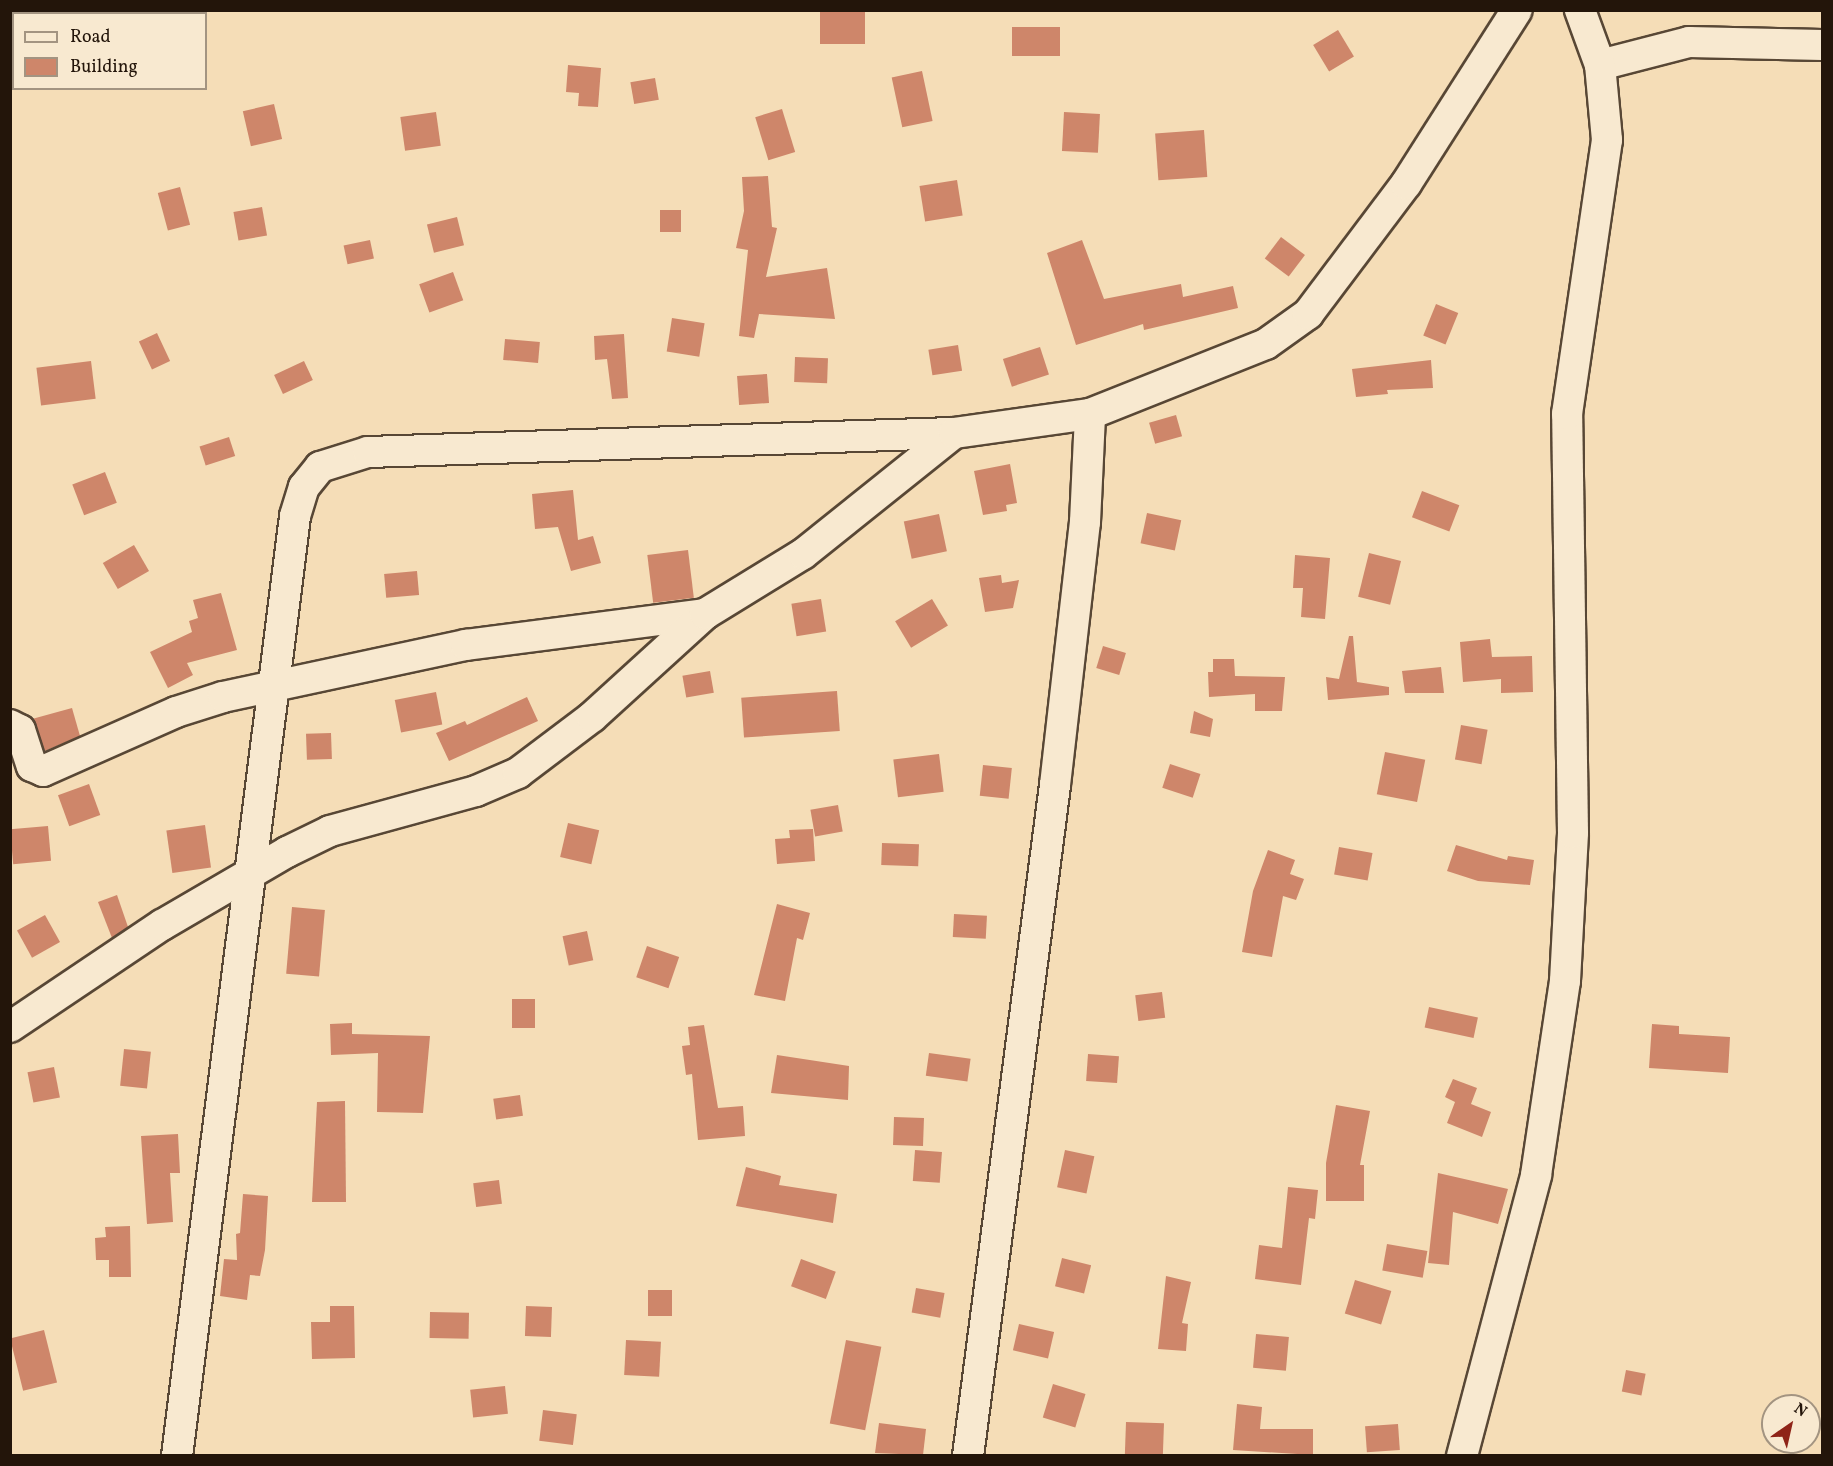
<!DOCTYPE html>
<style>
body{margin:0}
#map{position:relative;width:1833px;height:1466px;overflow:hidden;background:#f5ddb7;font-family:Vollkorn,serif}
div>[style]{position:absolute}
.building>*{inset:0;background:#ce866a;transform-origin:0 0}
.roads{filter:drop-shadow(2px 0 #584735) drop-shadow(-2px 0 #584735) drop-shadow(0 2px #584735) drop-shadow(0 -2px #584735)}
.street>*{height:30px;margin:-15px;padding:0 15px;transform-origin:15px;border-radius:15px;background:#f8e9d0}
span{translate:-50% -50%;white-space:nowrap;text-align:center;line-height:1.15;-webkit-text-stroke:4.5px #f8e9d0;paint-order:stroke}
.frame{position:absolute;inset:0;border:12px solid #23150a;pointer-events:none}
.legend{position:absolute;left:12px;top:12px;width:195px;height:78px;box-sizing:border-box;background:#f8e9d0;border:2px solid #a39481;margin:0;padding:8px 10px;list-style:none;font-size:18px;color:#23150a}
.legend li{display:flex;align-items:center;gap:12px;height:30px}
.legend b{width:30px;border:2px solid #a39481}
.north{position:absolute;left:1761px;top:1394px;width:60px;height:60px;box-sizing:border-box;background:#f8e9d0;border:2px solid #a39481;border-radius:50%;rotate:34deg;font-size:16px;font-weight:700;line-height:24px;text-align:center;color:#23150a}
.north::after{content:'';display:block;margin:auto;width:21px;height:27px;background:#8f2418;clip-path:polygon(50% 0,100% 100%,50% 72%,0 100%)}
</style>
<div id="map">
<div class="building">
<div style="left:820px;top:10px;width:45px;height:34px"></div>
<div style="left:1060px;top:27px;width:29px;height:48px;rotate:90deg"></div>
<div style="left:1338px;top:30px;width:31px;height:29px;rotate:59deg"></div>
<div style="clip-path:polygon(568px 65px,601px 68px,598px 107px,578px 106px,579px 93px,566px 92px)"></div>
<div style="left:922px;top:71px;width:51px;height:31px;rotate:78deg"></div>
<div style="left:655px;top:78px;width:22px;height:25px;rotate:80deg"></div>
<div style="left:274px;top:104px;width:36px;height:32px;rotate:77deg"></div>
<div style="left:782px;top:109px;width:45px;height:28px;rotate:73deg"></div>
<div style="left:436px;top:112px;width:34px;height:36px;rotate:82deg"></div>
<div style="left:1064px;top:112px;width:36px;height:39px;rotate:3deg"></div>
<div style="left:1204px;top:130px;width:47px;height:49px;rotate:86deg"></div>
<div style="clip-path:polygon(768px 176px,772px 227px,777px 228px,766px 277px,827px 268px,835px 319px,759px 314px,754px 338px,739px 336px,748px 250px,736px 248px,744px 211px,742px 177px)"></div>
<div style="left:957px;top:180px;width:36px;height:38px;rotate:81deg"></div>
<div style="left:180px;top:187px;width:39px;height:23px;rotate:75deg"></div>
<div style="left:262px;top:207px;width:29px;height:29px;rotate:80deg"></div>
<div style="left:660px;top:210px;width:21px;height:22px"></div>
<div style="left:457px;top:217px;width:29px;height:31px;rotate:76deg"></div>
<div style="left:1281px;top:237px;width:30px;height:27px;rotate:37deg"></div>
<div style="left:370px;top:240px;width:19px;height:27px;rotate:78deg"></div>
<div style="clip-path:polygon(1082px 240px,1104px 299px,1181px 284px,1183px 297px,1233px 286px,1238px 308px,1144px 330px,1143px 324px,1076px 345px,1047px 253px)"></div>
<div style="left:453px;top:272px;width:30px;height:36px;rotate:70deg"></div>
<div style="left:1436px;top:304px;width:24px;height:34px;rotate:22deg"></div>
<div style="left:672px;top:318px;width:33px;height:34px;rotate:9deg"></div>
<div style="left:157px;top:333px;width:31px;height:20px;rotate:65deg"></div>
<div style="clip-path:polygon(624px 334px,628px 398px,612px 399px,607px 359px,595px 360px,594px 336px)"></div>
<div style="left:505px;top:339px;width:35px;height:21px;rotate:5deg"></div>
<div style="left:958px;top:345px;width:26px;height:30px;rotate:81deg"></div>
<div style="left:1040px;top:347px;width:29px;height:39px;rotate:72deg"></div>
<div style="left:795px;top:357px;width:33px;height:25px;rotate:2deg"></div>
<div style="clip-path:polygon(1431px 360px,1433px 388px,1387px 390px,1388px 394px,1356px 397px,1352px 369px)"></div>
<div style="left:91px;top:361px;width:38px;height:55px;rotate:83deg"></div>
<div style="left:304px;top:361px;width:21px;height:33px;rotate:65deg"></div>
<div style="left:767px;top:374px;width:29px;height:30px;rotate:86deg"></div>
<div style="left:1176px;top:415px;width:22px;height:28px;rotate:74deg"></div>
<div style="left:229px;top:437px;width:20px;height:31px;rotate:72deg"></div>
<div style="clip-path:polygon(1010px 464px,1017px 503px,1006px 505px,1007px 511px,983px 515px,974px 471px)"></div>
<div style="left:105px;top:472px;width:33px;height:35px;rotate:69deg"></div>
<div style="clip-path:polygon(573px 490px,578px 540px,593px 536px,601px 563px,571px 571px,558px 527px,535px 529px,532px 494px)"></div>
<div style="left:1422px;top:491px;width:40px;height:28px;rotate:21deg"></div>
<div style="left:1147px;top:513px;width:35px;height:31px;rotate:12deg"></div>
<div style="left:939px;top:514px;width:38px;height:36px;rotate:78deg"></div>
<div style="left:134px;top:545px;width:30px;height:36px;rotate:60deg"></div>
<div style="left:688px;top:550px;width:48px;height:41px;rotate:83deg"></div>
<div style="left:1369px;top:553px;width:33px;height:45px;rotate:14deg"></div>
<div style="clip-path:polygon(1295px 555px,1330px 558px,1325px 619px,1301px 617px,1303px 588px,1293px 588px)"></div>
<div style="left:417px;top:571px;width:24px;height:33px;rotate:85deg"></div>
<div style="clip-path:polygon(1001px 575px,1002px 583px,1019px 580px,1013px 608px,985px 612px,979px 578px)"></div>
<div style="clip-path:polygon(221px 593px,237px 650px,187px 663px,193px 675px,168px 688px,150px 652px,192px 632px,189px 621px,198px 618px,193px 600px)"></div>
<div style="left:821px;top:599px;width:33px;height:30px;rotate:81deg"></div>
<div style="left:932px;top:599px;width:31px;height:43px;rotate:59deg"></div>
<div style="clip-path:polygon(1349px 636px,1353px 636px,1357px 682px,1389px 687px,1389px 695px,1328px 700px,1326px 677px,1339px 679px)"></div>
<div style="clip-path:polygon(1490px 639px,1492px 657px,1532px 656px,1533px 692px,1501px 693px,1501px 679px,1463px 682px,1460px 642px)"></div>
<div style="left:1103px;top:646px;width:24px;height:23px;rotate:17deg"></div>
<div style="clip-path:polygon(1213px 659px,1234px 659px,1235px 676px,1285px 677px,1282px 711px,1255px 711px,1255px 694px,1209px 697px,1208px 672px,1213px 672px)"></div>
<div style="clip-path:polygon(1441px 667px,1444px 693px,1405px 693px,1402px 671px)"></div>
<div style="left:710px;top:671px;width:22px;height:28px;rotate:80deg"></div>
<div style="left:837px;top:691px;width:40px;height:96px;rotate:86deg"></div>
<div style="left:436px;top:692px;width:33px;height:42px;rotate:79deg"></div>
<div style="clip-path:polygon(527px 697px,538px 721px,449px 761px,436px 733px,465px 721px,467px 725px)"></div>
<div style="clip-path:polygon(72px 708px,80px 736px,45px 751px,32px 719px)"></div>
<div style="clip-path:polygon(1194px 711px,1213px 719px,1210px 737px,1190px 733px)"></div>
<div style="left:1461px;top:725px;width:27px;height:35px;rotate:10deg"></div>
<div style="left:331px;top:733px;width:26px;height:25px;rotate:88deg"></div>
<div style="left:1385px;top:752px;width:41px;height:43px;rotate:11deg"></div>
<div style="left:939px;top:754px;width:38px;height:46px;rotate:83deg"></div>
<div style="left:1170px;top:764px;width:32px;height:25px;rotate:18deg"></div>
<div style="left:983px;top:765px;width:29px;height:31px;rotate:6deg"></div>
<div style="left:89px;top:784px;width:33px;height:33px;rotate:70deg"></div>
<div style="left:838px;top:805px;width:27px;height:28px;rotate:80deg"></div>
<div style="left:568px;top:823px;width:32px;height:35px;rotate:13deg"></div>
<div style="left:205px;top:825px;width:43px;height:39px;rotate:82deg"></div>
<div style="left:48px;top:826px;width:35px;height:38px;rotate:85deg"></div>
<div style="clip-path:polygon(813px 829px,815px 861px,777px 864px,775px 839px,790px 838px,789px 830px)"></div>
<div style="left:882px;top:843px;width:37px;height:22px;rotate:2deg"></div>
<div style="clip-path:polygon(1456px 845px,1507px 860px,1508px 856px,1534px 860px,1530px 885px,1478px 881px,1447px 871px)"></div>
<div style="left:1339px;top:847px;width:34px;height:28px;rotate:10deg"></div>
<div style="clip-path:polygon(1268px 850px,1295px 860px,1290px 874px,1304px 879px,1296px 900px,1283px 896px,1272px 957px,1242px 952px,1253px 891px)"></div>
<div style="clip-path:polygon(117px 895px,128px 927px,112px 938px,98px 902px)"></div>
<div style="clip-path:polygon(777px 904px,810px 913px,803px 940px,797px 938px,785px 1001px,754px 995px)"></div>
<div style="left:292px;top:907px;width:33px;height:67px;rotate:5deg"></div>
<div style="left:954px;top:914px;width:33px;height:23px;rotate:3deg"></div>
<div style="left:45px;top:915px;width:31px;height:32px;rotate:61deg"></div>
<div style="left:587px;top:931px;width:30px;height:25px;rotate:78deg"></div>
<div style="left:647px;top:946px;width:34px;height:33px;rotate:19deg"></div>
<div style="left:1162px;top:992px;width:26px;height:27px;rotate:83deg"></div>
<div style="left:512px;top:999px;width:23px;height:29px"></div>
<div style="left:1429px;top:1007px;width:50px;height:21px;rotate:12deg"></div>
<div style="clip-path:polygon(352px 1023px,352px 1034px,430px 1036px,423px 1113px,377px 1112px,378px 1053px,331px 1055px,330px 1024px)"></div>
<div style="clip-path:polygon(1652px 1024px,1679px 1026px,1679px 1034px,1730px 1037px,1728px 1073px,1649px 1068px)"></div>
<div style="clip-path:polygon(704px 1025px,718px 1108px,743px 1106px,745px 1136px,698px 1140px,692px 1074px,686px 1075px,682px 1046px,690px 1045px,688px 1027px)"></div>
<div style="left:124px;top:1049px;width:27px;height:37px;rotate:6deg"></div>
<div style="left:929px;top:1053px;width:42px;height:23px;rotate:8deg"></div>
<div style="left:1088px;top:1054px;width:31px;height:27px;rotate:4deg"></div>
<div style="clip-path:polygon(777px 1055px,849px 1066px,848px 1100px,771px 1093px)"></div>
<div style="left:54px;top:1067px;width:31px;height:27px;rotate:79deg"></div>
<div style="clip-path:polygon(1453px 1079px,1477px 1088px,1471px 1104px,1491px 1112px,1482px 1137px,1447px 1123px,1455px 1102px,1445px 1097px)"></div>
<div style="left:520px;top:1095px;width:21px;height:27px;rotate:82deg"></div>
<div style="clip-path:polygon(345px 1101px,346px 1202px,312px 1202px,317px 1102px)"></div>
<div style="clip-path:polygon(1336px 1105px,1370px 1111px,1360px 1165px,1364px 1165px,1364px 1201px,1326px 1201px,1326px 1163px)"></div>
<div style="left:894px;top:1117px;width:30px;height:28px;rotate:2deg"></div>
<div style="clip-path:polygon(178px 1134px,180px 1173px,170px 1173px,173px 1222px,147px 1224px,141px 1136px)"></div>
<div style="left:915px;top:1150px;width:27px;height:31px;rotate:4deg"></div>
<div style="left:1065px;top:1150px;width:30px;height:38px;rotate:12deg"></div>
<div style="clip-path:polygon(746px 1167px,781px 1176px,779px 1185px,837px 1194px,833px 1223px,736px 1206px)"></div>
<div style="clip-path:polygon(1438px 1173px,1508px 1189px,1498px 1224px,1453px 1212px,1449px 1265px,1428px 1263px)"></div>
<div style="left:499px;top:1180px;width:24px;height:26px;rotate:83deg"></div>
<div style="clip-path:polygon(1288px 1187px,1318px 1190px,1315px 1219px,1309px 1218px,1301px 1285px,1255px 1279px,1259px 1245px,1282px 1248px)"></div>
<div style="clip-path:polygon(243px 1194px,268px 1196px,265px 1250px,260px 1276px,250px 1275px,247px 1300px,220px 1296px,224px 1259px,237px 1260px,236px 1234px,240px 1233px)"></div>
<div style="clip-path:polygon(130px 1226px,131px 1277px,109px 1277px,109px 1260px,96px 1260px,95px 1238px,106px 1237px,105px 1227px)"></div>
<div style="left:1387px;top:1244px;width:41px;height:27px;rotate:10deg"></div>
<div style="left:1062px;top:1258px;width:30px;height:29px;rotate:14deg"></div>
<div style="left:801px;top:1259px;width:37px;height:29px;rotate:20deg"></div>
<div style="clip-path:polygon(1166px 1276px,1191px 1282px,1182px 1323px,1188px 1324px,1186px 1351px,1158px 1349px)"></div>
<div style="left:1355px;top:1280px;width:38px;height:35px;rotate:17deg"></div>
<div style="left:916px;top:1288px;width:29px;height:25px;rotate:10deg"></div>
<div style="left:648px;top:1290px;width:24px;height:26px"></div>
<div style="clip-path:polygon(330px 1306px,354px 1306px,355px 1358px,312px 1359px,311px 1322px,330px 1322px)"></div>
<div style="left:526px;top:1306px;width:26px;height:30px;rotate:2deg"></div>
<div style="left:430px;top:1312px;width:39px;height:26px;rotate:1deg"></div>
<div style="left:1019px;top:1324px;width:36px;height:27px;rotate:13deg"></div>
<div style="left:44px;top:1330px;width:54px;height:35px;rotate:76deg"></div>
<div style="left:1256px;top:1334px;width:33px;height:34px;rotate:5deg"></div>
<div style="left:626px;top:1340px;width:35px;height:35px;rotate:3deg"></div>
<div style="left:846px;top:1340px;width:36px;height:85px;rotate:11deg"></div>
<div style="left:1626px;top:1370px;width:20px;height:22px;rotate:11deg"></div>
<div style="left:1053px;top:1384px;width:34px;height:35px;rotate:17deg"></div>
<div style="left:505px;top:1386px;width:28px;height:35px;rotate:84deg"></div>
<div style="clip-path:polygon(1237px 1404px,1262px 1407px,1260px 1429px,1313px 1429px,1313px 1455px,1233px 1450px)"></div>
<div style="left:543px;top:1410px;width:34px;height:31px;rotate:7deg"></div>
<div style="left:1126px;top:1422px;width:38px;height:33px;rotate:2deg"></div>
<div style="clip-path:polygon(879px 1423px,926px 1429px,923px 1455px,875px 1453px)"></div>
<div style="left:1398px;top:1424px;width:26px;height:33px;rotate:86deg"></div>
</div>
<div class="roads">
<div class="street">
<div style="left:1600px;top:65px;width:92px;rotate:-14.5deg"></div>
<div style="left:1689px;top:42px;width:133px;rotate:1.3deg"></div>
<div style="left:10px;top:725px;width:11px;rotate:27deg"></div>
<div style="left:20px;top:730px;width:38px;rotate:72deg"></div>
<div style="left:32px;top:766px;width:12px;rotate:24deg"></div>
<div style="left:43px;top:771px;width:145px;rotate:-23.9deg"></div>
<div style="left:176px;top:712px;width:49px;rotate:-17.7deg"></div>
<div style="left:223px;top:697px;width:249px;rotate:-12.1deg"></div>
<div style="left:466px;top:645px;width:241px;rotate:-7.4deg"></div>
<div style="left:10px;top:1027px;width:183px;rotate:-33.9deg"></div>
<div style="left:162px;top:925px;width:145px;rotate:-30.3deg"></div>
<div style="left:287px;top:852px;width:48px;rotate:-26deg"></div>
<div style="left:330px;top:831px;width:151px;rotate:-15.3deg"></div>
<div style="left:476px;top:791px;width:46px;rotate:-23.2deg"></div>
<div style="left:518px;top:773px;width:93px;rotate:-37.1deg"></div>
<div style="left:592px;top:717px;width:153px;rotate:-42.3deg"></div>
<div style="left:705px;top:614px;width:115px;rotate:-31.5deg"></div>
<div style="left:803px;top:554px;width:193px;rotate:-38.7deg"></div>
<div style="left:177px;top:1456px;width:947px;rotate:-82.84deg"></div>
<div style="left:295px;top:516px;width:30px;rotate:-73deg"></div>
<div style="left:304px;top:487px;width:26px;rotate:-51deg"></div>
<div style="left:320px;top:467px;width:50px;rotate:-17.4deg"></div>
<div style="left:368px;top:452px;width:586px;rotate:-1.86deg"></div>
<div style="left:954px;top:433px;width:137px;rotate:-8deg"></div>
<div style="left:968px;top:1456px;width:677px;rotate:-82.61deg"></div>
<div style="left:1055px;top:785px;width:265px;rotate:-83.5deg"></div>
<div style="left:1085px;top:522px;width:108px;rotate:-87.3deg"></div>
<div style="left:1090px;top:414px;width:189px;rotate:-21.7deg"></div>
<div style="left:1266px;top:344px;width:52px;rotate:-35.5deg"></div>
<div style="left:1308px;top:314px;width:163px;rotate:-53deg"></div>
<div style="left:1406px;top:184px;width:206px;rotate:-57.5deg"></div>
<div style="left:1462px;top:1456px;width:291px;rotate:-75.2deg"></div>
<div style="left:1536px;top:1175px;width:196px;rotate:-81.5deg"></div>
<div style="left:1565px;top:981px;width:148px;rotate:-86.9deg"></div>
<div style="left:1573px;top:833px;width:419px;rotate:-90.8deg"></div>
<div style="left:1567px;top:414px;width:277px;rotate:-81.7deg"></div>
<div style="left:1607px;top:140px;width:75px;rotate:-95.3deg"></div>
<div style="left:1600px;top:65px;width:59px;rotate:-110deg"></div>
</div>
</div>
<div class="frame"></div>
<ul class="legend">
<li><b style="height:8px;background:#f8e9d0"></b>Road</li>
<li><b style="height:16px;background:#ce866a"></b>Building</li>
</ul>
<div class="north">N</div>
</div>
